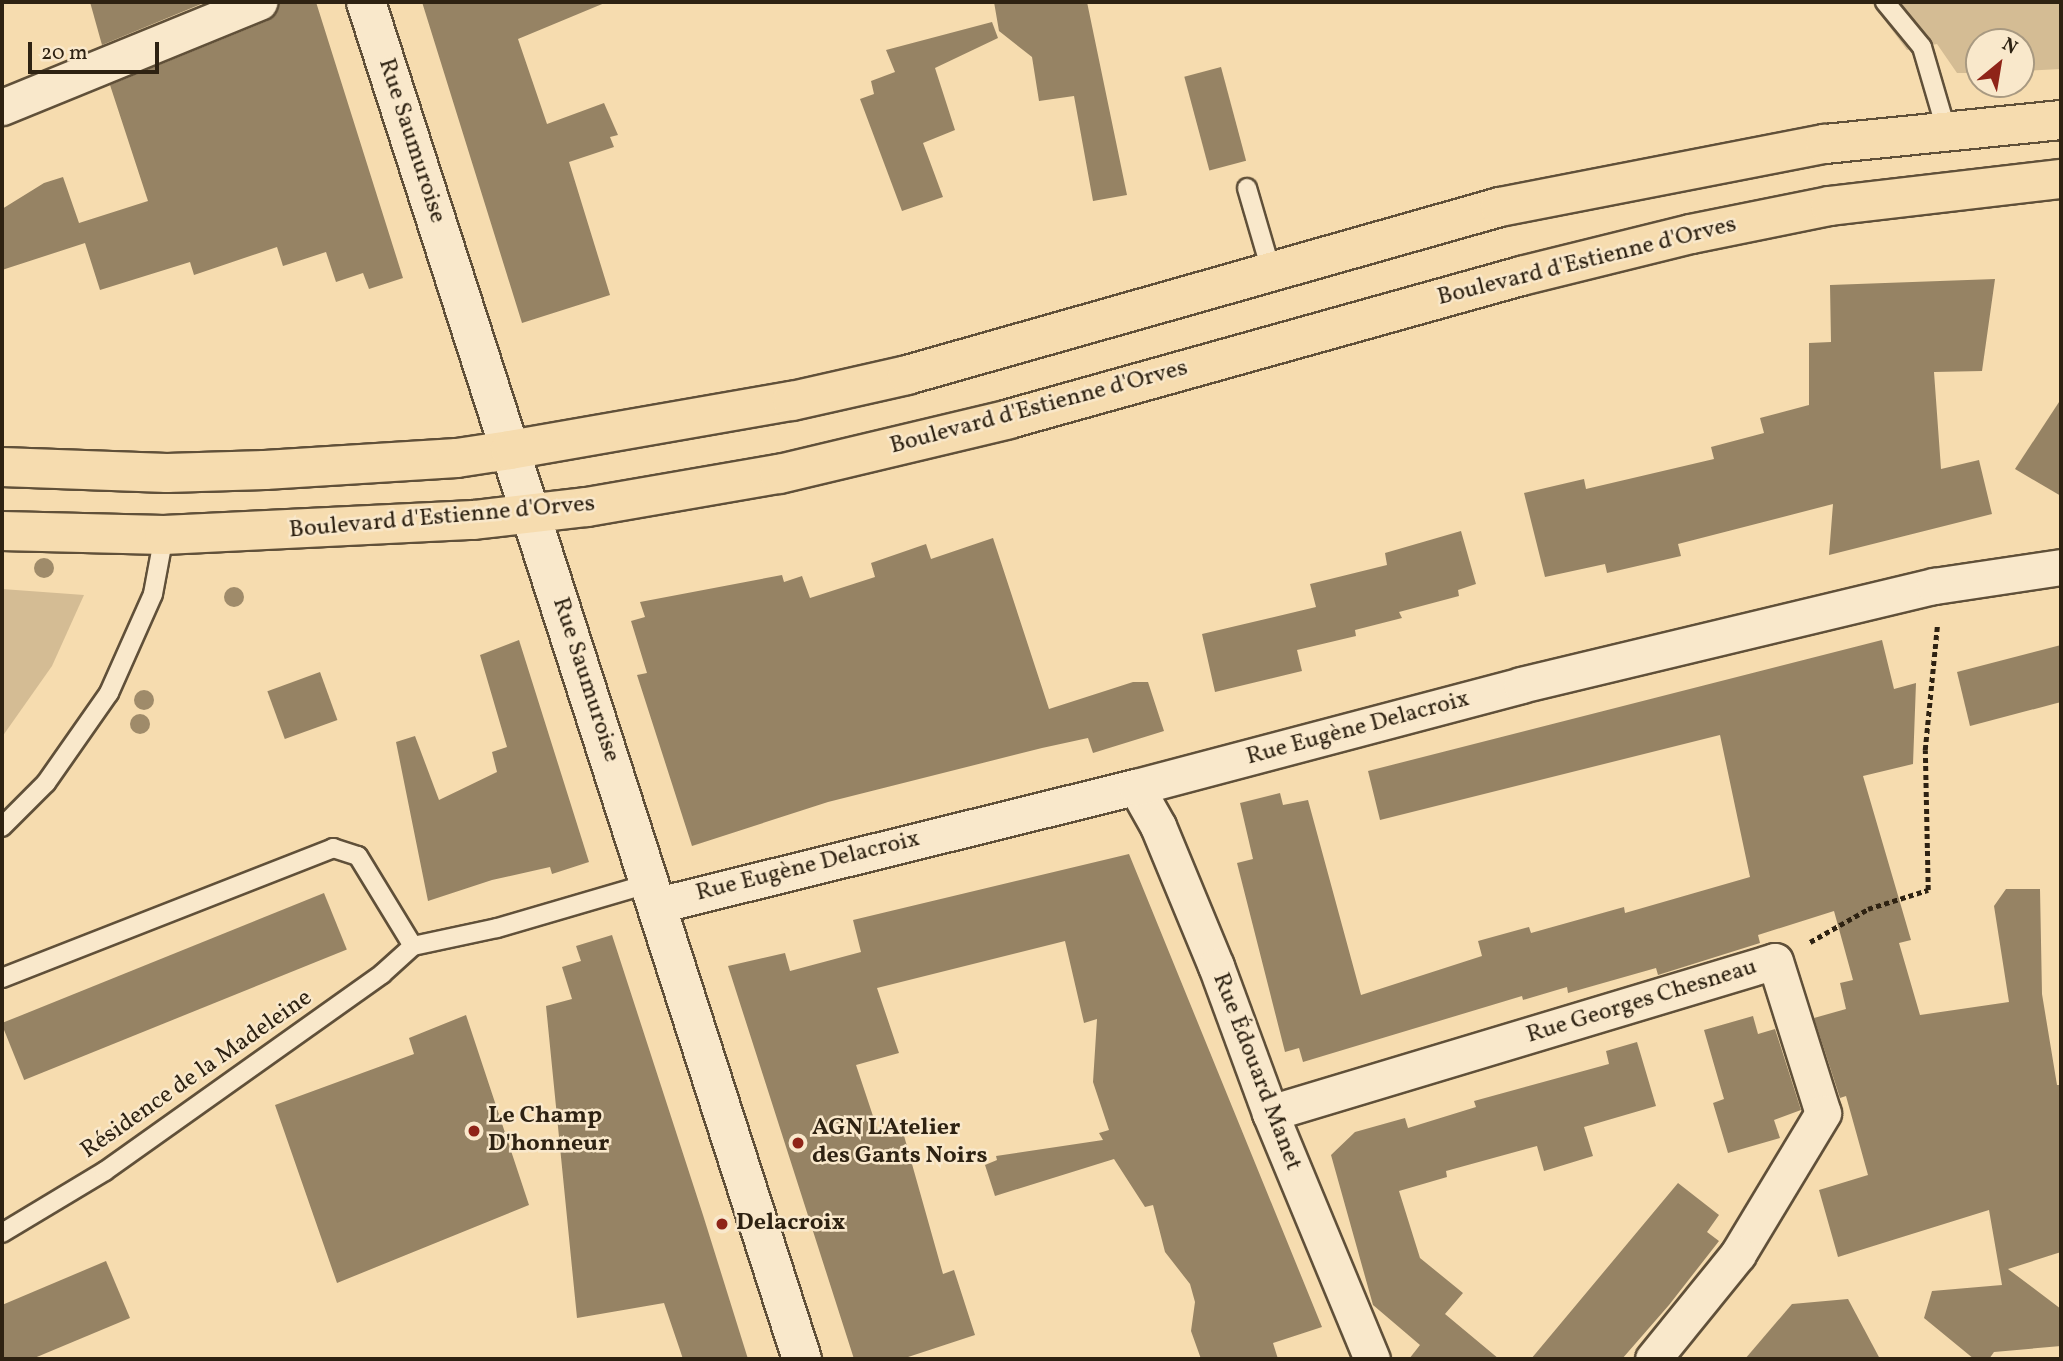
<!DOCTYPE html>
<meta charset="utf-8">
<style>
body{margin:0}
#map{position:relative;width:2063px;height:1361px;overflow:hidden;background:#f6dcaf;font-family:Vollkorn,serif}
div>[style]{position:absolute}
.green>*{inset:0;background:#d4bc94}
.building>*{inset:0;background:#968364;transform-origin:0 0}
.path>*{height:4.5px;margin-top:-2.25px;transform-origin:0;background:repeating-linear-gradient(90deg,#2e2212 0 5px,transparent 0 8.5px)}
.roads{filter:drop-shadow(2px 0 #605039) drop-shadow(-2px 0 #605039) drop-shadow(0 2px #605039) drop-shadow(0 -2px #605039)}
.lane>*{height:18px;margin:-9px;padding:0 9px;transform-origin:9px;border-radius:9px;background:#f9e8cb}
.street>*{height:35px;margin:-17.5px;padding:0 17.5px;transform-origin:17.5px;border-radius:17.5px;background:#f9e8cb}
.secondary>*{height:38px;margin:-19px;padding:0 19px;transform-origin:19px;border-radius:19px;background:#f9e8cb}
.primary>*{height:38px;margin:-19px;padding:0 19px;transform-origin:19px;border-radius:19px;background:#f6dcaf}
.trees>*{width:20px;height:20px;margin:-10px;border-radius:50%;background:#9f8b6a}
.dots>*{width:19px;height:19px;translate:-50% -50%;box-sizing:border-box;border:4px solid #f9e8cb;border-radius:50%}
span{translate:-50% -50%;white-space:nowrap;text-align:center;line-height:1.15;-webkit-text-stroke:5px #f9e8cb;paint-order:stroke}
.street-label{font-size:24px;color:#2e2212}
.poi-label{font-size:24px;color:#2e2212;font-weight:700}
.left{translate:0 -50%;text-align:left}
.frame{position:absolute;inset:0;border:4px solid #2e2212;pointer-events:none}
.north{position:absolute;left:1965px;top:28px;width:70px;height:70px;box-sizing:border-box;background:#f9e8cb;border:2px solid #a89981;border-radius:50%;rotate:30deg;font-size:19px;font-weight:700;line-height:28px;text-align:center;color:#2e2212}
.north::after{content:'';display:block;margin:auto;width:24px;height:32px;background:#8f2418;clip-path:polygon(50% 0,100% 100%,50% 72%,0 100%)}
.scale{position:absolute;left:28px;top:42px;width:131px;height:32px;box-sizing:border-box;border:4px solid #2e2212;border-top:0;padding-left:9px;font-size:21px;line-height:24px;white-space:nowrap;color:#2e2212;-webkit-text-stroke:5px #f9e8cb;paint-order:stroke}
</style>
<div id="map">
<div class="green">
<div style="clip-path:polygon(1871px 2px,2061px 2px,2061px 69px,2021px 71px,2021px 42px,1979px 42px,1979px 73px,1957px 73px,1937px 44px,1907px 50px)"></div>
<div style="clip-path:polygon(2px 589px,84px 595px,52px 666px,2px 737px)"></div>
</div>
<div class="building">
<div style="clip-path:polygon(90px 2px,206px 2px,102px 45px)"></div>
<div style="clip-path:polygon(279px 2px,316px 2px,403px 278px,369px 289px,363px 273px,336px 282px,326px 252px,283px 266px,277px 247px,194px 275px,190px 262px,100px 290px,85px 243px,2px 270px,2px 209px,44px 183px,63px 177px,79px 223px,148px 201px,110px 85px,267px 21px,275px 14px)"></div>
<div style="clip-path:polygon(422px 2px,607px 2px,518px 39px,547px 124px,604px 103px,618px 135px,610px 137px,614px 147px,569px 162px,610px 295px,522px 323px)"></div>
<div style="clip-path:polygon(994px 2px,1087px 2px,1127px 195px,1093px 201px,1074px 96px,1039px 101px,1032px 57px,999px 31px)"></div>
<div style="clip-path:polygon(992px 22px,998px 38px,935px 68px,955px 130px,923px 143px,943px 197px,902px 211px,860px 99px,874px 94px,871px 81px,895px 72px,886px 50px)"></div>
<div style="left:1221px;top:67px;width:97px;height:38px;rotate:75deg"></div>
<div style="clip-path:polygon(1995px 279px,1982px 371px,1934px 372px,1941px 469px,1979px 460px,1992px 514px,1829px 555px,1833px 504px,1678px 544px,1681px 556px,1607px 573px,1605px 564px,1545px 577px,1524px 493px,1584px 479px,1586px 489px,1714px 459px,1711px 447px,1764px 433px,1760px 418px,1809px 405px,1809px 343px,1831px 342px,1830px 285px)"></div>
<div style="clip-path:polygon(2061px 399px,2061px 496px,2015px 469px)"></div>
<div style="clip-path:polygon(1461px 531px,1476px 584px,1458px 590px,1459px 596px,1399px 612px,1402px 618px,1355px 630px,1356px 636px,1297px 650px,1302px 671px,1215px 692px,1202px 634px,1316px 607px,1310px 584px,1387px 565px,1385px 553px)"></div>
<div style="clip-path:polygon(993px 538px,1049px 709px,1133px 682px,1148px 682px,1164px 731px,1093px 753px,1088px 738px,1042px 748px,828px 802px,692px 846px,637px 675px,647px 673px,631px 621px,645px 617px,640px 602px,782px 575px,784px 582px,802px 576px,810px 598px,875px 577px,871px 563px,926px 544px,931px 559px)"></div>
<div style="clip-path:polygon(519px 640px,589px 862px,552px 874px,550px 867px,492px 880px,428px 901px,396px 742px,415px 736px,439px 800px,497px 772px,492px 752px,507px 747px,480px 655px)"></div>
<div style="clip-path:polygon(1882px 640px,1894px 689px,1916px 683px,1913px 764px,1863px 776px,1911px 940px,1899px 943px,1920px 1015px,2009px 1002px,1994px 906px,2006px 889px,2040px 889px,2042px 994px,2057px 1085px,2061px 1085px,2061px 1252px,2008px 1269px,2061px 1309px,2061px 1346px,1994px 1352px,1989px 1359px,1974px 1359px,1924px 1318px,1932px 1291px,2002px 1285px,1989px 1210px,1838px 1257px,1819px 1190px,1868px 1175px,1846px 1096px,1840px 1098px,1814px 1018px,1846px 1009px,1840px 983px,1853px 980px,1834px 911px,1758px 935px,1760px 943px,1658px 975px,1656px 968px,1568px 993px,1567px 987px,1523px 1000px,1522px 996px,1303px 1062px,1299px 1048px,1285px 1052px,1237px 863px,1253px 859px,1240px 803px,1280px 793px,1283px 805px,1308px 800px,1361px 995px,1482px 956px,1478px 941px,1529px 927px,1531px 933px,1624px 907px,1625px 913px,1750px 877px,1720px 735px,1380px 820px,1368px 771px)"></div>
<div style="clip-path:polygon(2061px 645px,2061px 702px,1970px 726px,1957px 672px)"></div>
<div style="left:320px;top:672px;width:51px;height:56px;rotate:70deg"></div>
<div style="clip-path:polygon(1129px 854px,1322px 1327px,1273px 1343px,1278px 1359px,1201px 1359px,1191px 1331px,1195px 1302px,1190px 1284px,1165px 1252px,1153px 1205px,1145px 1207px,1114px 1159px,995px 1196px,985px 1165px,997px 1160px,996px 1156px,1103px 1140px,1099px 1133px,1109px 1130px,1093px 1082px,1097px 1019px,1084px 1023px,1065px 941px,877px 988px,899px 1053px,856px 1065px,878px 1131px,901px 1125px,943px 1274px,954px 1270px,975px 1335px,902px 1359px,854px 1359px,728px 966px,785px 953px,790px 971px,861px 952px,853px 920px)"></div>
<div style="left:324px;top:893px;width:61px;height:348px;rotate:68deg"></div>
<div style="clip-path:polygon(612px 935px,703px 1215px,748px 1359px,683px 1359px,664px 1303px,577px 1318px,546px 1006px,572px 999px,562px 967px,581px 961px,576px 946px)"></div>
<div style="clip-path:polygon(466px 1015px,529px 1205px,337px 1283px,275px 1105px,414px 1054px,409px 1038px)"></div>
<div style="clip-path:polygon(1753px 1016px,1758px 1034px,1775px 1029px,1801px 1110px,1774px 1120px,1780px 1138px,1728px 1153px,1713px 1103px,1724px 1099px,1704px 1030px)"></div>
<div style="clip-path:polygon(1637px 1042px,1656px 1106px,1584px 1127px,1593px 1156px,1544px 1171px,1537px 1146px,1446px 1171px,1447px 1177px,1399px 1191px,1420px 1258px,1463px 1293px,1445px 1314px,1499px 1359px,1409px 1359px,1420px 1345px,1373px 1305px,1331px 1155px,1355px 1132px,1405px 1118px,1408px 1128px,1476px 1107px,1474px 1101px,1609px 1064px,1606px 1051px)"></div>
<div style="clip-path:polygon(1678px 1183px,1719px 1215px,1707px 1232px,1719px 1241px,1669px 1305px,1622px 1359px,1531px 1359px)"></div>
<div style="clip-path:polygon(106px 1261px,130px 1318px,32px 1359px,2px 1359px,2px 1305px)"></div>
<div style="clip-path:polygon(1848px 1299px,1880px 1359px,1745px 1359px,1792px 1304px)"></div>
</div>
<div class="path">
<div style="left:1810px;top:942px;width:67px;rotate:-29.6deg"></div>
<div style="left:1868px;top:909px;width:63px;rotate:-17.6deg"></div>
<div style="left:1928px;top:890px;width:140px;rotate:-91.2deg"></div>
<div style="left:1925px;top:750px;width:124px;rotate:-84.4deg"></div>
</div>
<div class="roads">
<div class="lane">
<div style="left:1885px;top:2px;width:58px;rotate:50.6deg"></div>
<div style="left:1922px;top:47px;width:85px;rotate:73.7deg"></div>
<div style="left:1247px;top:188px;width:85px;rotate:73.7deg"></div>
<div style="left:2px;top:827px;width:62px;rotate:-45deg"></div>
<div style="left:46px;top:783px;width:110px;rotate:-55deg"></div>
<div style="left:109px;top:693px;width:108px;rotate:-66deg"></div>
<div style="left:153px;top:594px;width:60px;rotate:-79.4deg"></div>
<div style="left:2px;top:978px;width:356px;rotate:-21.4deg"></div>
<div style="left:333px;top:848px;width:26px;rotate:18deg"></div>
<div style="left:358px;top:856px;width:105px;rotate:58.6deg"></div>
<div style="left:2px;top:1233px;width:120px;rotate:-31deg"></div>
<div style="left:105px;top:1171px;width:340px;rotate:-35.4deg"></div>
<div style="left:382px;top:974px;width:42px;rotate:-42.1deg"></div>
<div style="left:413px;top:946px;width:86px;rotate:-12.1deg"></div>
<div style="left:497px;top:928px;width:160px;rotate:-16.3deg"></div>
</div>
<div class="street">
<div style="left:2px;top:107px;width:278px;rotate:-22.2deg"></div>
<div style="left:1136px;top:787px;width:45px;rotate:60.6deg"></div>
<div style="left:1158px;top:826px;width:152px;rotate:67.5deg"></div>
<div style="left:1216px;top:966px;width:157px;rotate:69.8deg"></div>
<div style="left:1270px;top:1113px;width:266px;rotate:67.5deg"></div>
<div style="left:658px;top:905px;width:492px;rotate:-13.9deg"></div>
<div style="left:1136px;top:787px;width:398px;rotate:-14.8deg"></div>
<div style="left:1521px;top:685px;width:425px;rotate:-13.5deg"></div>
<div style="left:1934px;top:586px;width:128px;rotate:-8.5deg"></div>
<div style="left:1270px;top:1113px;width:527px;rotate:-16.75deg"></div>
<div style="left:1775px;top:961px;width:159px;rotate:72.5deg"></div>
<div style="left:1823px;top:1113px;width:165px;rotate:121.1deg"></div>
<div style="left:1738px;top:1254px;width:135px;rotate:129deg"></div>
</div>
<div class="secondary">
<div style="left:366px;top:2px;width:1425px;rotate:72.19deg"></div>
</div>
<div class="primary">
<div style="left:2px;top:467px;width:165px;rotate:2.1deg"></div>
<div style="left:167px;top:473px;width:98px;rotate:-1.8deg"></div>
<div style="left:265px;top:470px;width:192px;rotate:-3.6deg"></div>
<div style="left:457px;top:458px;width:54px;rotate:-8.6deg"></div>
<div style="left:510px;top:450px;width:286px;rotate:-9.9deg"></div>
<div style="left:792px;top:401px;width:118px;rotate:-12.7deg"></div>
<div style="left:907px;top:375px;width:616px;rotate:-15.82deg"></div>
<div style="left:1500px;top:207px;width:331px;rotate:-11deg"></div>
<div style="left:1825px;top:144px;width:237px;rotate:-5.8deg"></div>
<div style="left:2px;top:531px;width:162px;rotate:1.4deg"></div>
<div style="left:164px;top:535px;width:310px;rotate:-2.8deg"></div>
<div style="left:474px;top:520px;width:114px;rotate:-6.6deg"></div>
<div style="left:587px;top:507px;width:195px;rotate:-9.8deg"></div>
<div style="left:779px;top:474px;width:236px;rotate:-13.4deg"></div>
<div style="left:1009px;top:419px;width:532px;rotate:-15.6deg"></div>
<div style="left:1521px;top:276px;width:175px;rotate:-13.9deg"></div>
<div style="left:1691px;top:234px;width:142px;rotate:-11.4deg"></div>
<div style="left:1830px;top:206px;width:233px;rotate:-6.7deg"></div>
</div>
</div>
<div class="trees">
<div style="left:44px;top:568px"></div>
<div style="left:234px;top:597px"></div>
<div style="left:144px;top:700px"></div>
<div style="left:140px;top:724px"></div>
</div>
<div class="dots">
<div style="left:474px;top:1131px;background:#8f2418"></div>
<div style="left:798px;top:1143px;background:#8f2418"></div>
<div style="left:722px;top:1224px;background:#8f2418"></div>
</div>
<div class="street-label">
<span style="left:411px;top:141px;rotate:72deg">Rue Saumuroise</span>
<span style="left:1587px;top:262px;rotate:-14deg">Boulevard d'Estienne d'Orves</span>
<span style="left:1039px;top:408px;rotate:-15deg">Boulevard d'Estienne d'Orves</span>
<span style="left:442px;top:518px;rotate:-5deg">Boulevard d'Estienne d'Orves</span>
<span style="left:585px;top:680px;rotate:72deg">Rue Saumuroise</span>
<span style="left:1358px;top:729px;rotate:-15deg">Rue Eugène Delacroix</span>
<span style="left:808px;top:867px;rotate:-14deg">Rue Eugène Delacroix</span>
<span style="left:1642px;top:1002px;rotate:-17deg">Rue Georges Chesneau</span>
<span style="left:1256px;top:1072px;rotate:69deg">Rue Édouard Manet</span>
<span style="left:197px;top:1075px;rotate:-35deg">Résidence de la Madeleine</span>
</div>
<div class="poi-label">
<span class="left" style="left:488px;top:1131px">Le Champ<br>D'honneur</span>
<span class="left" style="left:812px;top:1143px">AGN L'Atelier<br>des Gants Noirs</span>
<span class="left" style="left:736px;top:1224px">Delacroix</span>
</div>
<div class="frame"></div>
<div class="north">N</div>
<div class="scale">20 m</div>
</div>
